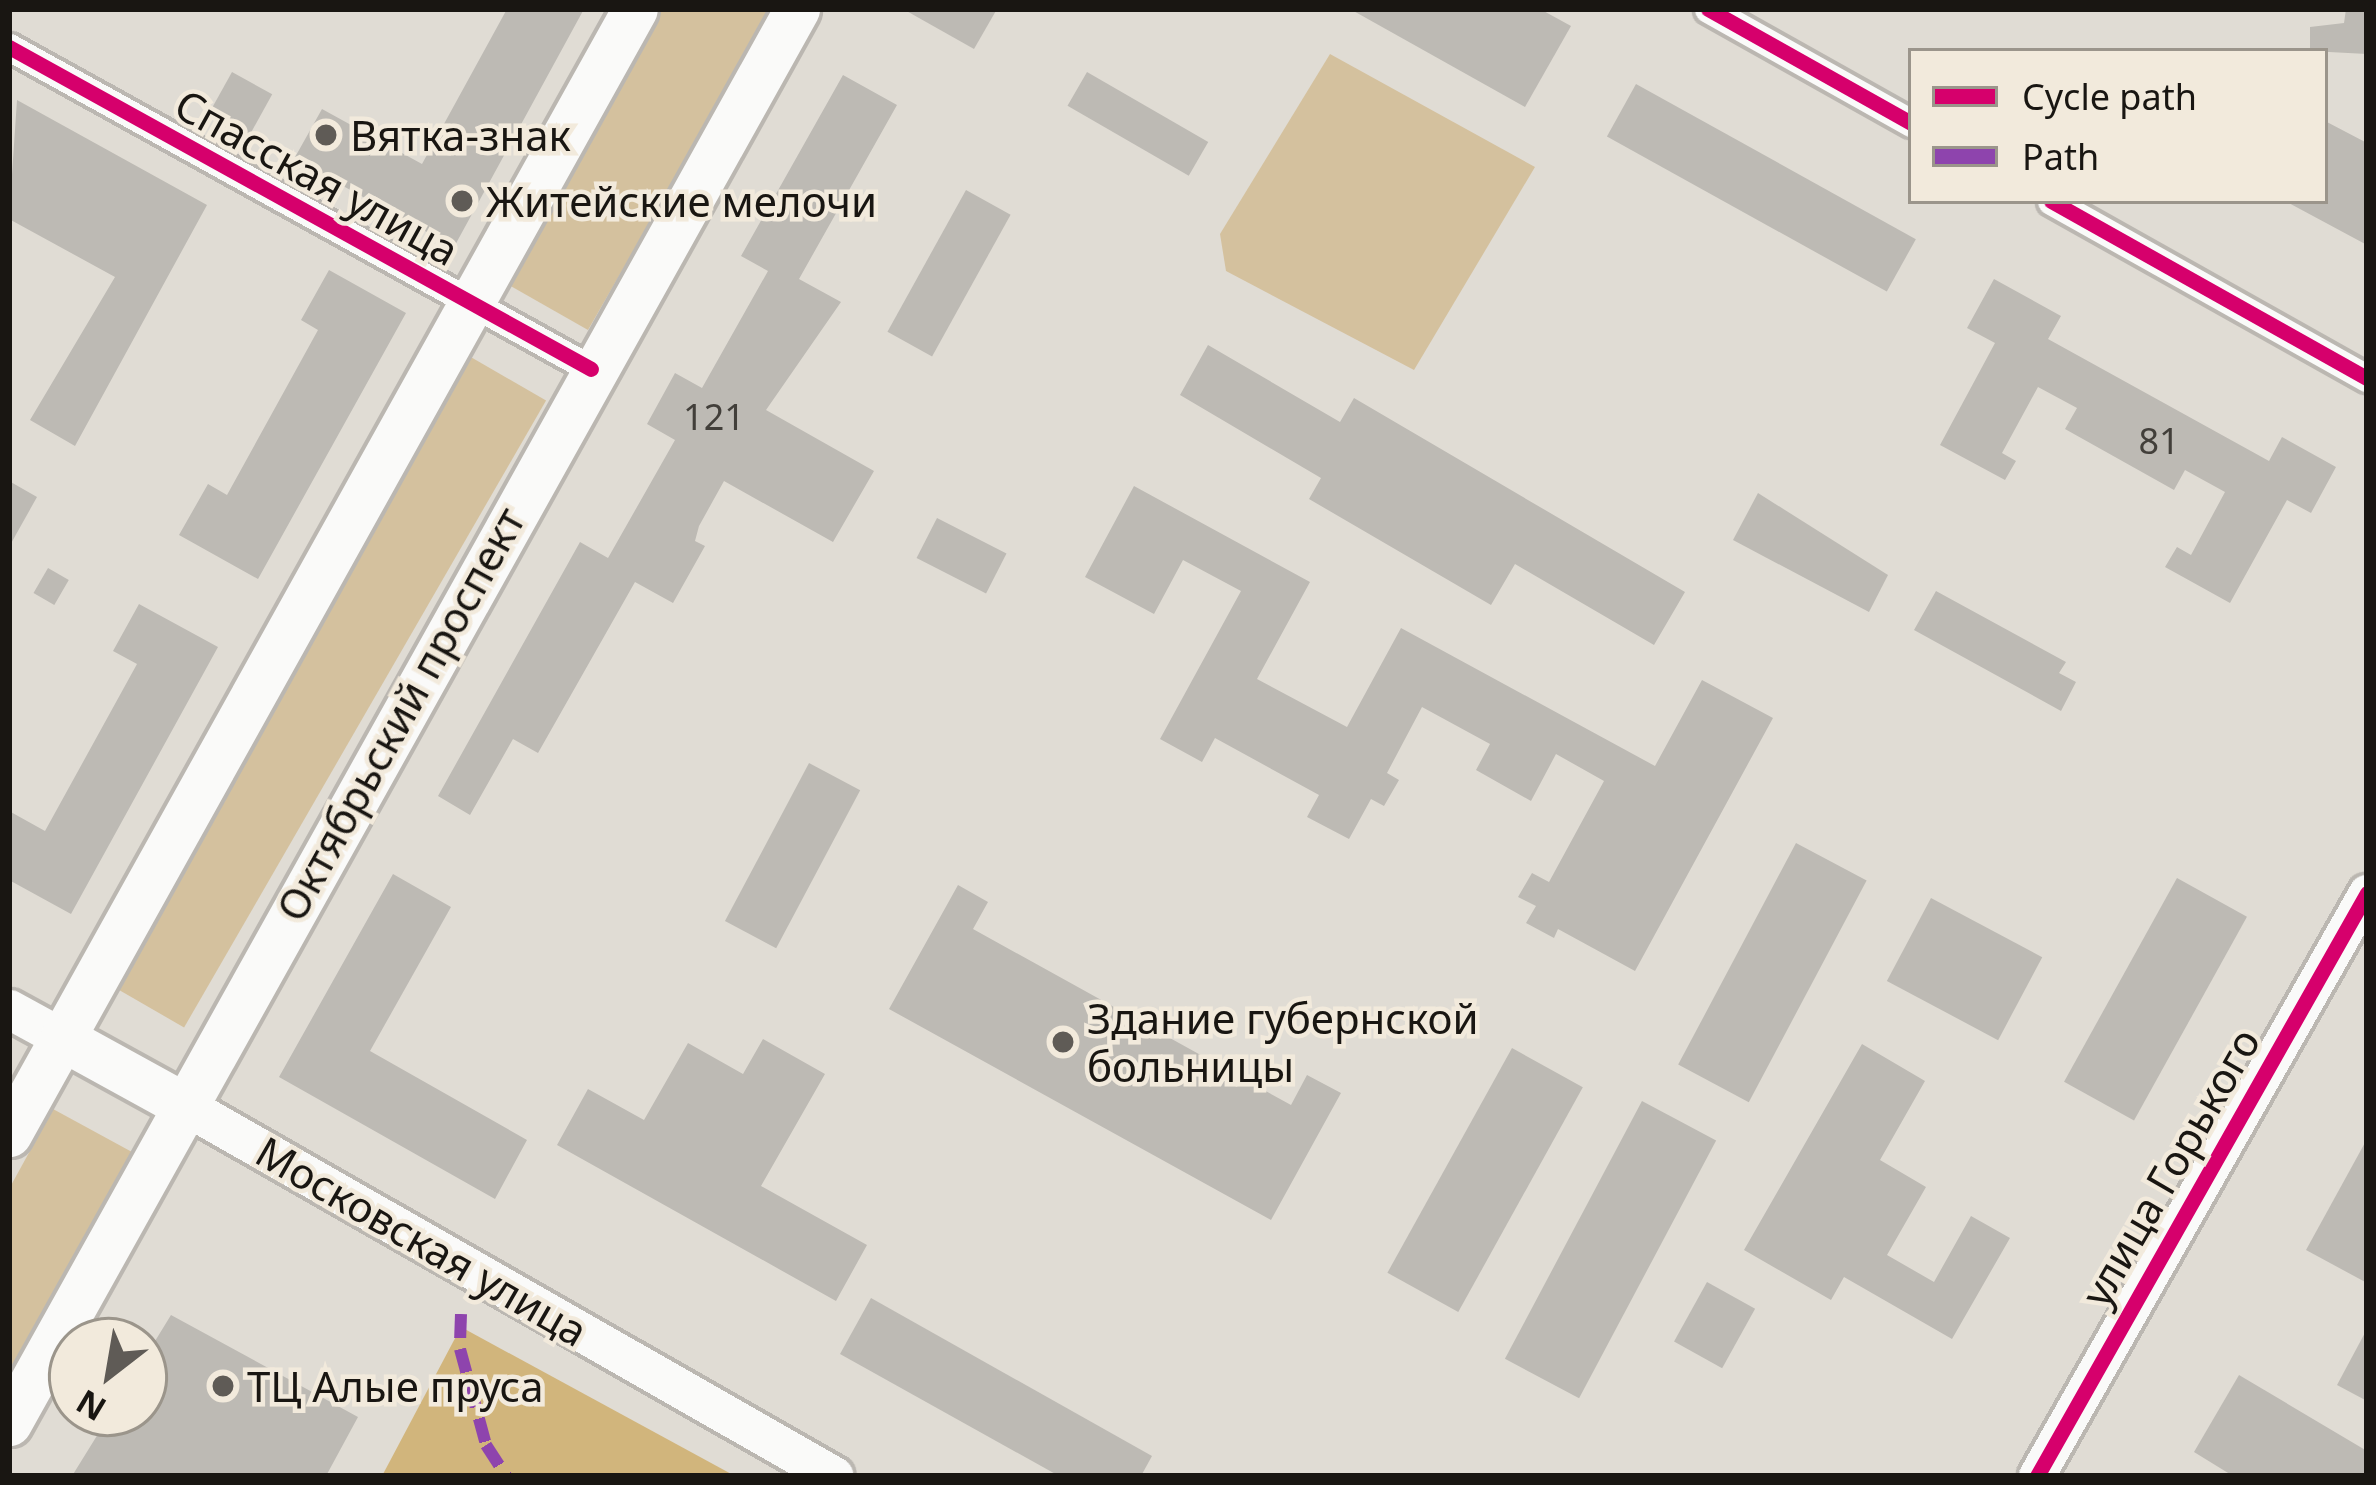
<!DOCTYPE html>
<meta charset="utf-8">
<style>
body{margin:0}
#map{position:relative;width:2376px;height:1485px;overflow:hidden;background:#e0dcd4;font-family:"Noto Sans",sans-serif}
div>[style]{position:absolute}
.green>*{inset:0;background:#d4c19e;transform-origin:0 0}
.forest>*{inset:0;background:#d1b57c}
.building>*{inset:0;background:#bdbab4;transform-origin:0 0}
.roads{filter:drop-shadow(3px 0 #bbb7b1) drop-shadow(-3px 0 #bbb7b1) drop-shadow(0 3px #bbb7b1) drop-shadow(0 -3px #bbb7b1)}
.minor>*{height:27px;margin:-13.5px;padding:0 13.5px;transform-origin:13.5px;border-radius:13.5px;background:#fafaf9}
.tertiary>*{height:36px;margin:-18px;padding:0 18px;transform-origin:18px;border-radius:18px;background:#fafaf9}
.secondary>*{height:39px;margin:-19.5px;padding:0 19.5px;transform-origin:19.5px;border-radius:19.5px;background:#fafaf9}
.primary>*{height:45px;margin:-22.5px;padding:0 22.5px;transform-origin:22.5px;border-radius:22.5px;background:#fafaf9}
.quiet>*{height:12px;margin-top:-6px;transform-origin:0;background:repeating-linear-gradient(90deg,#8e44ad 0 24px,transparent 0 36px)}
.cycleway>*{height:15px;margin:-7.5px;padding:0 7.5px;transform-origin:7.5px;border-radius:7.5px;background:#d6006c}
.dots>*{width:33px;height:33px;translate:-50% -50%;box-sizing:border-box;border:6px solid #f2eadc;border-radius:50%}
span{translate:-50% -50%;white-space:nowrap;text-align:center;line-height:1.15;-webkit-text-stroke:9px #f2eadc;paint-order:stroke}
.number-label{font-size:36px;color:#423f3a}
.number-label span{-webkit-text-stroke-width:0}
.poi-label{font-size:42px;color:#191612}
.left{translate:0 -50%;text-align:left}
.street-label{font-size:42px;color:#191612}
.frame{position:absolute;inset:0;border:12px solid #191612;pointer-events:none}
.legend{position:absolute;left:1908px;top:48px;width:420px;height:156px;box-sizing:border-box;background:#f2eadc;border:3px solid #9b958b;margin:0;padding:15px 21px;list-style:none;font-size:36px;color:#191612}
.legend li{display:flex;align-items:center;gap:24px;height:60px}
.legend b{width:60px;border:3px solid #9b958b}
.north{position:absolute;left:48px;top:1317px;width:120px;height:120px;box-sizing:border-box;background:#f2eadc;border:3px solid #9b958b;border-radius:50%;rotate:211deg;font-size:33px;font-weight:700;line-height:48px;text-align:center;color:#191612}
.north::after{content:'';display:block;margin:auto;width:42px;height:54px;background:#5f5b56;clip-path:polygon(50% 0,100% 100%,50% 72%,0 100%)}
</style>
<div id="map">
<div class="green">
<div style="clip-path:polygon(656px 9px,772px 9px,588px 330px,500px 280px)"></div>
<div style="clip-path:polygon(1330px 54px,1535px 167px,1414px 370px,1226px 271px,1220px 234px)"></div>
<div style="left:469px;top:356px;width:89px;height:724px;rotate:30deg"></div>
<div style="clip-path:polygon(53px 1109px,132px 1152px,9px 1374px,9px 1189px)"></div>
</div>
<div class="forest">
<div style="clip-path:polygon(461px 1327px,735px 1476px,382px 1476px)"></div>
</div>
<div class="building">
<div style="clip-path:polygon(507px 9px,584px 9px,454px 247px,294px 159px,322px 109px,422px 164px)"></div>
<div style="clip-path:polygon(903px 9px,997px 9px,974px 49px)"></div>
<div style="clip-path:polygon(1350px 9px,1540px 9px,1571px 26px,1525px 107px)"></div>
<div style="clip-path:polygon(2346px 9px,2367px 9px,2367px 54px,2310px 51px,2310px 27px,2344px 23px)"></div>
<div style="left:232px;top:72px;width:46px;height:49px;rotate:29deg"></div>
<div style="left:1087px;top:72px;width:140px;height:39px;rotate:30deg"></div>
<div style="clip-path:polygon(843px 75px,897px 105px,799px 279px,841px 302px,766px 410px,874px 471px,833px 542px,724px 481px,699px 526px,695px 541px,705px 546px,673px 603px,635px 582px,538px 753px,513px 739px,470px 815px,438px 796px,580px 542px,608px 558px,675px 440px,647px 424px,675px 373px,702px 388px,768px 271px,741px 256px)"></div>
<div style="left:1636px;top:84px;width:320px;height:60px;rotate:29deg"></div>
<div style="clip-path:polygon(17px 100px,207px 205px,75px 446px,30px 420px,115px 277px,9px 219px)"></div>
<div style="clip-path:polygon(2325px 121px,2367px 143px,2367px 245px,2285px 201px,2325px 201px)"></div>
<div style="left:966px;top:190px;width:51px;height:162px;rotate:29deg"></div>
<div style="clip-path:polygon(329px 270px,406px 313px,258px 579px,179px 535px,208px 484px,227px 495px,318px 330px,301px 320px)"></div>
<div style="clip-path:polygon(1994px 279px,2061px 316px,2048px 339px,2269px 461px,2282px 437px,2336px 467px,2311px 513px,2287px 500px,2230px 603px,2165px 567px,2177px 547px,2191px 555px,2225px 492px,2185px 470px,2174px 490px,2065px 429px,2077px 408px,2038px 387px,2002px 453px,2016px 461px,2005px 480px,1940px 445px,1995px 343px,1967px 328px)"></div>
<div style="clip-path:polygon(1208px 345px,1340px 422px,1354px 398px,1685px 592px,1654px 645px,1515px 564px,1491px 605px,1309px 499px,1321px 478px,1180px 395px)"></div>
<div style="clip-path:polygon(9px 481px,37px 497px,9px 547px)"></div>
<div style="clip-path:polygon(1134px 486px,1310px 582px,1257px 679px,1347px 727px,1401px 628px,1655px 766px,1702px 680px,1773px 718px,1635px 971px,1558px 929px,1554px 938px,1526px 923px,1536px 906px,1518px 897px,1532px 873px,1549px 882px,1604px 781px,1556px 754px,1531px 801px,1476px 770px,1490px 744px,1422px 707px,1387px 773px,1399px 780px,1384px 806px,1371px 799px,1349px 839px,1307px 817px,1319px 795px,1215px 738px,1202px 762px,1160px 739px,1241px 591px,1183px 560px,1154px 614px,1085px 577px)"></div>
<div style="clip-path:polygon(1758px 493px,1888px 575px,1869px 612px,1733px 540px)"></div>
<div style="left:937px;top:518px;width:78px;height:45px;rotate:27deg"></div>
<div style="left:48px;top:568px;width:24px;height:29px;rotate:30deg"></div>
<div style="clip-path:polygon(1936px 591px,2066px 662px,2059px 673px,2076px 682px,2061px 711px,1914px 630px)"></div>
<div style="clip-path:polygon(139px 604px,218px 647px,71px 914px,9px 880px,9px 811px,45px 831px,137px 664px,113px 651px)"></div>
<div style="left:809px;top:763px;width:58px;height:179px;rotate:28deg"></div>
<div style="left:1796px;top:843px;width:80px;height:251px;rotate:28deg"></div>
<div style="clip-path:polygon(393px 874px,451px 907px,370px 1051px,527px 1140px,495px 1199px,279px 1077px)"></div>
<div style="left:2177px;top:878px;width:80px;height:233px;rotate:29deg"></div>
<div style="clip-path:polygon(958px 885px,988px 902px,973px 929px,1291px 1105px,1307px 1075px,1341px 1093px,1271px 1220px,889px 1009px)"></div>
<div style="left:1931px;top:898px;width:126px;height:94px;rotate:28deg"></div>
<div style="clip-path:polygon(763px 1039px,825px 1074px,761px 1186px,867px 1245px,836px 1301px,557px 1145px,588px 1089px,644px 1120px,688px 1043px,743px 1074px)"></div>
<div style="clip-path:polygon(1862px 1044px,1925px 1081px,1880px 1160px,1926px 1187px,1887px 1255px,1934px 1282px,1971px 1216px,2010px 1238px,1952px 1339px,1844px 1277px,1831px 1300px,1744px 1250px)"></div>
<div style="left:1512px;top:1048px;width:81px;height:257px;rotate:29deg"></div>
<div style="left:1642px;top:1101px;width:84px;height:292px;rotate:28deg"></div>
<div style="clip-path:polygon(2367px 1139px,2367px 1283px,2306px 1250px)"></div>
<div style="left:1707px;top:1282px;width:55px;height:68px;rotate:29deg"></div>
<div style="clip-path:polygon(871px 1298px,1152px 1456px,1141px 1476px,1059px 1476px,840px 1354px)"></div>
<div style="clip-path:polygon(171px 1315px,358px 1417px,326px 1476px,72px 1476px,111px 1413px,144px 1413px,144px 1359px)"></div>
<div style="clip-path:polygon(2367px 1329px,2367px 1401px,2337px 1385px)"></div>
<div style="clip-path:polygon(2239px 1375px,2367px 1451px,2367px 1476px,2233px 1476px,2194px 1452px)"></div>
</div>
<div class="roads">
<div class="minor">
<div style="left:1708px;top:9px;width:233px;rotate:29.3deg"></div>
<div style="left:9px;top:47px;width:665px;rotate:28.95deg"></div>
<div style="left:2051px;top:201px;width:362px;rotate:29.3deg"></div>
</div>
<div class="tertiary">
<div style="left:2037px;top:1476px;width:670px;rotate:-60.49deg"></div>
</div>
<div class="secondary">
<div style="left:9px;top:1009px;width:60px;rotate:28.7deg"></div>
<div style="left:184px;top:1105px;width:748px;rotate:29.72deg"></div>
</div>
<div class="primary">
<div style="left:62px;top:1038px;width:139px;rotate:28.8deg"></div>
<div style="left:9px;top:1134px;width:1287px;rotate:-60.91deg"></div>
<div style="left:9px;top:1423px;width:1619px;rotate:-60.87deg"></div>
</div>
</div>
<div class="quiet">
<div style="left:461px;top:1314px;width:35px;rotate:92deg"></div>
<div style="left:460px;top:1349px;width:99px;rotate:74.8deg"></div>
<div style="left:486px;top:1445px;width:37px;rotate:57deg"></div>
</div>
<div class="cycleway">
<div style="left:1708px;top:9px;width:233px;rotate:29.3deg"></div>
<div style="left:9px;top:47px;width:665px;rotate:28.95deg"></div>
<div style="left:2051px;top:201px;width:362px;rotate:29.3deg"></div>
<div style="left:2037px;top:1476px;width:670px;rotate:-60.49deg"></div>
</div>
<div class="dots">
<div style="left:326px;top:135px;background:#5f5b56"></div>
<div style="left:462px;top:201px;background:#5f5b56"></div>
<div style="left:1063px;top:1042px;background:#5f5b56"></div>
<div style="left:223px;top:1386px;background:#5f5b56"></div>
</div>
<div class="number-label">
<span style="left:714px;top:417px">121</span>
<span style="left:2159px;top:441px">81</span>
</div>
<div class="poi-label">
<span class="left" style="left:350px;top:135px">Вятка-знак</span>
<span class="left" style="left:486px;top:201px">Житейские мелочи</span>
<span class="left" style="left:1087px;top:1042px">Здание губернской<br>больницы</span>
<span class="left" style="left:247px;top:1386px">ТЦ Алые пруса</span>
</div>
<div class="street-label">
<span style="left:317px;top:177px;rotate:29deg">Спасская улица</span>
<span style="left:400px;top:714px;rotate:-61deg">Октябрьский проспект</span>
<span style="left:2170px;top:1167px;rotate:-60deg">улица Горького</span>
<span style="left:422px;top:1241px;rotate:30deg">Московская улица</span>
</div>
<div class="frame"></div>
<ul class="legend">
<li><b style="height:15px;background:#d6006c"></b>Cycle path</li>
<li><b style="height:15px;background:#8e44ad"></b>Path</li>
</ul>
<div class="north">N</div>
</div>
